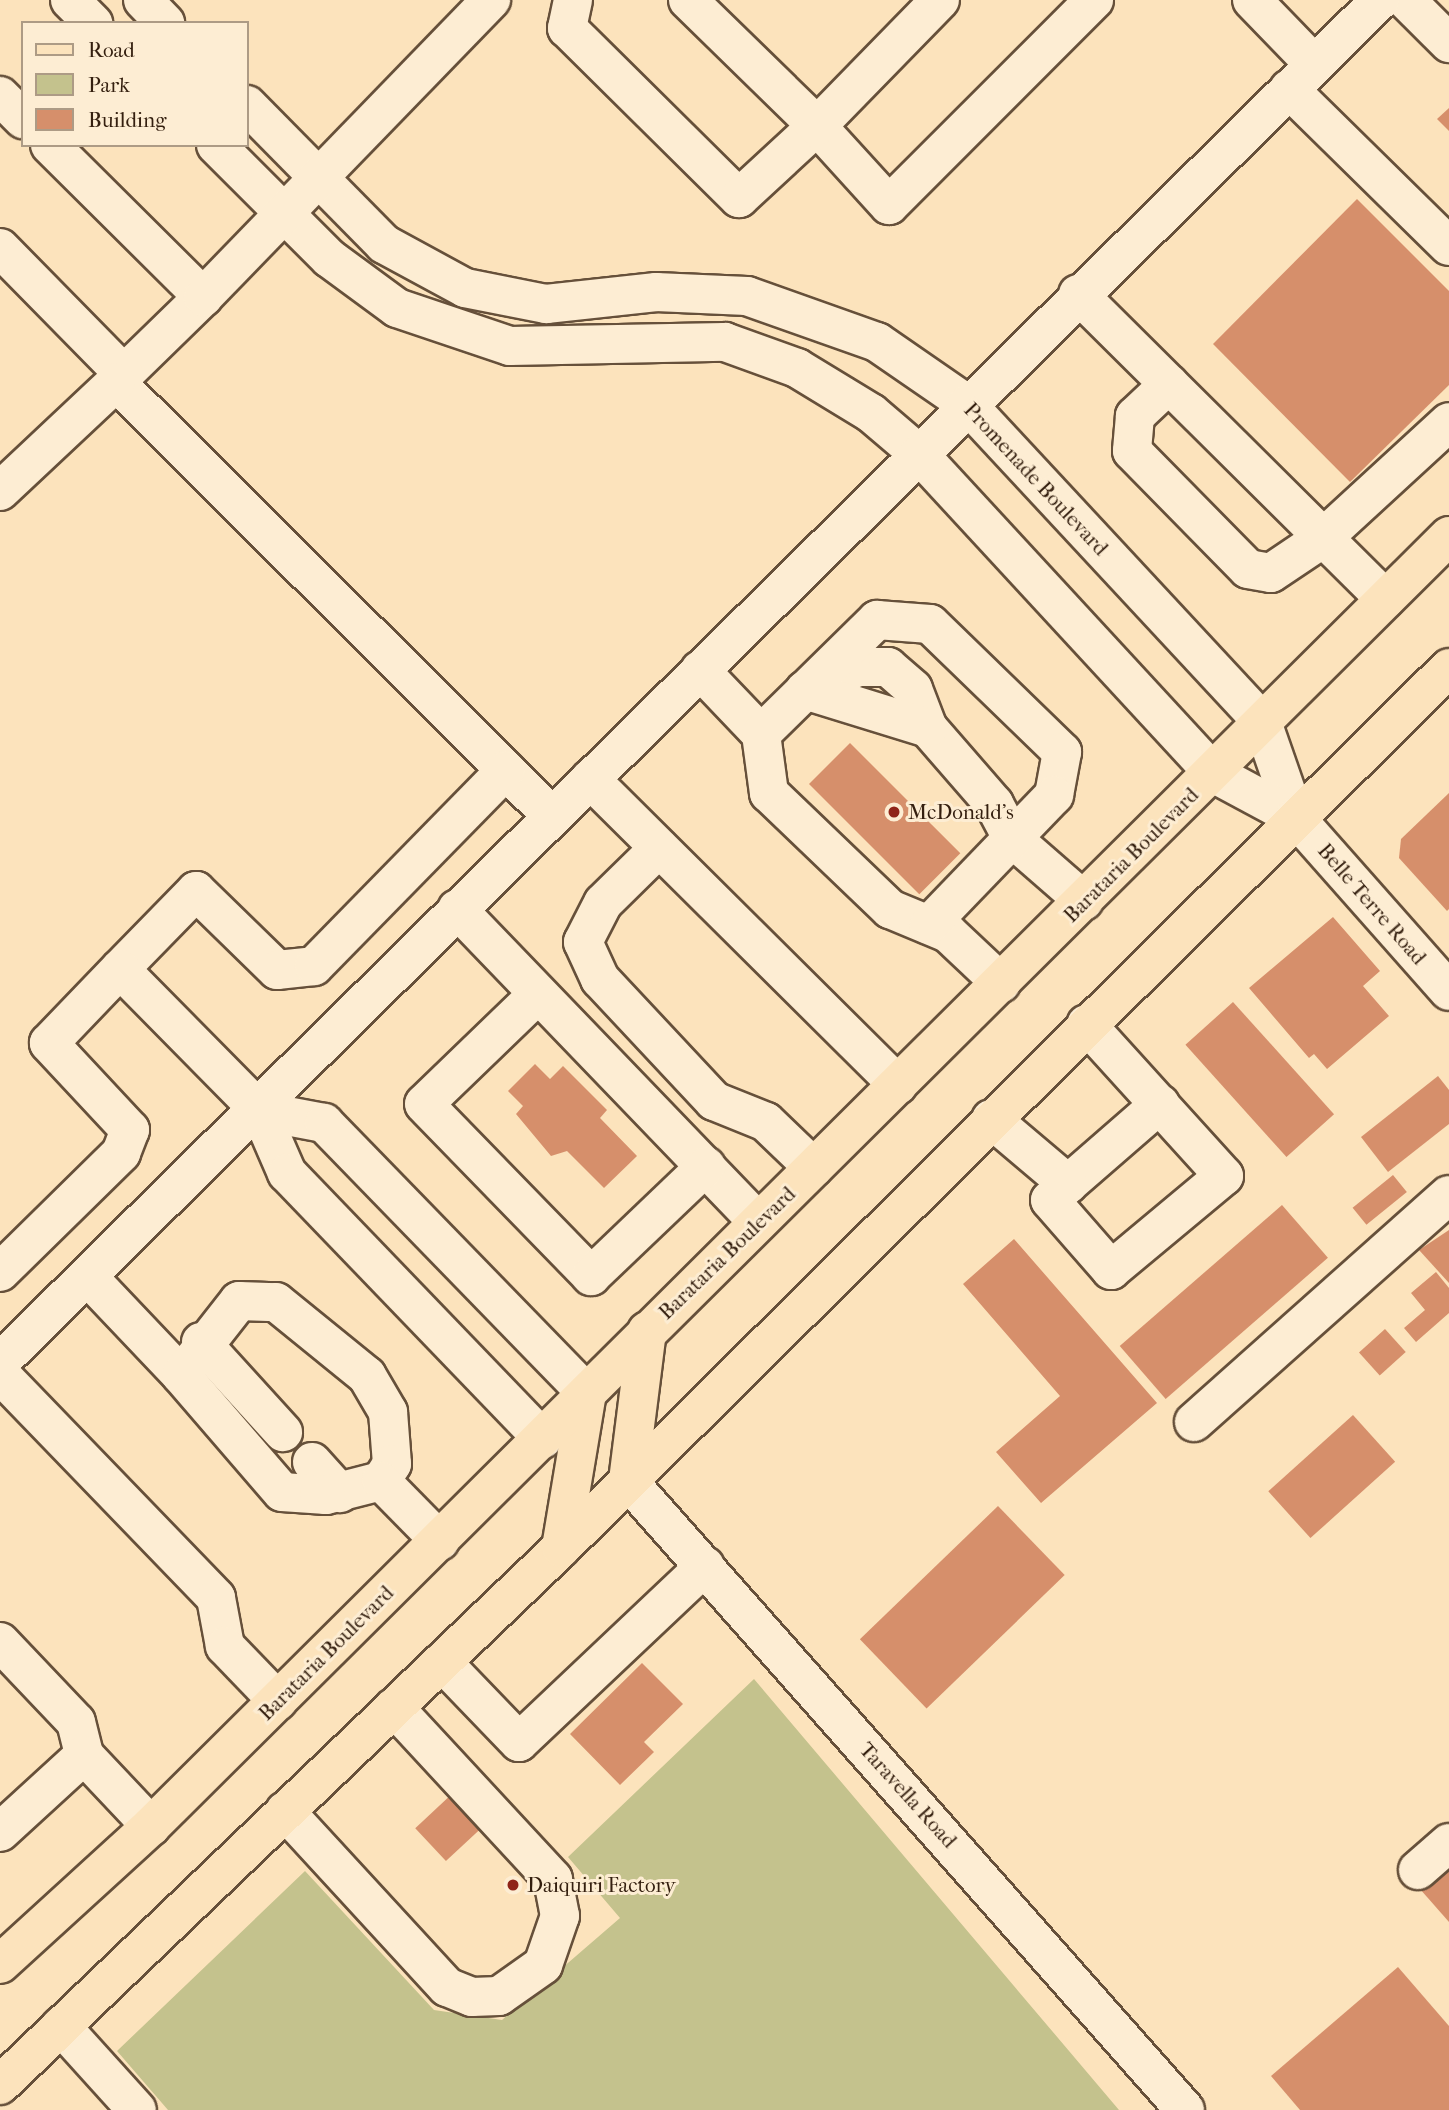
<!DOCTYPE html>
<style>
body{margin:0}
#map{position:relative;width:1449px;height:2110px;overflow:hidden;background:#fce3bc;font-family:"IM FELL French Canon",serif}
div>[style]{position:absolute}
.green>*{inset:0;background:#c4c28d}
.building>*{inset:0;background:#d68f6b;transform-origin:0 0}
.roads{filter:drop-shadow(2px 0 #66503a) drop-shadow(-2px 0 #66503a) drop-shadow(0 2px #66503a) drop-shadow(0 -2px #66503a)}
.minor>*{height:38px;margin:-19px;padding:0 19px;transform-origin:19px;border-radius:19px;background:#fdedd3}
.major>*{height:38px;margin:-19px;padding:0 19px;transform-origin:19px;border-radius:19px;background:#fce3bc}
.dots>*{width:19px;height:19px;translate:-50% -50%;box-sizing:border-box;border:4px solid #fdedd3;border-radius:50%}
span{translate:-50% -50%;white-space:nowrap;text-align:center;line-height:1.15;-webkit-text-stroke:6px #fdedd3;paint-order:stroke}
.street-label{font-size:21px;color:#341f0f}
.poi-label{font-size:21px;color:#341f0f}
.left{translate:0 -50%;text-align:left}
.legend{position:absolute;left:21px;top:21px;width:228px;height:126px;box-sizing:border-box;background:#fdedd3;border:2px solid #ad9b85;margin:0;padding:9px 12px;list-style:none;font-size:21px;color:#341f0f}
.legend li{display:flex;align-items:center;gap:14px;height:35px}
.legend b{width:35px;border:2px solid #ad9b85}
</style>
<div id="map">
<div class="green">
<div style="clip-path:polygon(754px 1679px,1119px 2110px,168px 2110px,117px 2051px,305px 1871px,434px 2010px,502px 2020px,620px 1918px,568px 1857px)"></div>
</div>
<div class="building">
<div style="clip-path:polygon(1449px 108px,1449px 131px,1437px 119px)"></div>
<div style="clip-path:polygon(1357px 199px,1449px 291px,1449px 385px,1350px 482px,1213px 344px)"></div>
<div style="left:850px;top:743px;width:156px;height:58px;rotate:45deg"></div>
<div style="clip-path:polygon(1449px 793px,1449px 909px,1447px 911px,1399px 858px,1401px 839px)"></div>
<div style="clip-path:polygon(1333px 917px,1380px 971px,1363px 986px,1389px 1016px,1327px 1069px,1314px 1054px,1309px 1058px,1249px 988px)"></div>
<div style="left:1233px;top:1002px;width:151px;height:64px;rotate:48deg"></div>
<div style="clip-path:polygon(535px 1064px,550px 1079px,563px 1066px,607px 1110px,600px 1118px,637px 1156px,604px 1188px,567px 1151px,551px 1156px,516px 1114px,523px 1106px,508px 1091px)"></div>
<div style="clip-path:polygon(1438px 1076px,1449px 1090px,1449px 1124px,1388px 1172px,1361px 1137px)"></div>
<div style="left:1393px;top:1175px;width:22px;height:52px;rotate:51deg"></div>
<div style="left:1282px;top:1205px;width:70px;height:215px;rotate:49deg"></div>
<div style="clip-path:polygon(1449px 1230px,1449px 1283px,1419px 1250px)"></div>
<div style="clip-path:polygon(1014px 1239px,1157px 1403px,1041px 1503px,996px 1452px,1060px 1396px,963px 1284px)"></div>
<div style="clip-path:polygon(1436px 1272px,1449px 1288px,1449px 1313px,1416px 1342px,1404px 1328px,1425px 1310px,1411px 1293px)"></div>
<div style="left:1385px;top:1329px;width:31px;height:35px;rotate:48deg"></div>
<div style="left:1353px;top:1415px;width:63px;height:114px;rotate:48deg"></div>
<div style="left:998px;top:1506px;width:96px;height:192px;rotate:46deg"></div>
<div style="clip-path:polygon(642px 1663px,683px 1704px,644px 1742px,654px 1752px,620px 1785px,570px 1734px)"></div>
<div style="left:454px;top:1792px;width:45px;height:53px;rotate:47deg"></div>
<div style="clip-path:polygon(1449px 1864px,1449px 1922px,1420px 1889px)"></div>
<div style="clip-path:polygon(1398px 1967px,1449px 2026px,1449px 2110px,1300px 2110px,1271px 2076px)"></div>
</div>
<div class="roads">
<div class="minor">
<div style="left:70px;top:0;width:33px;rotate:45deg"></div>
<div style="left:143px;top:0;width:32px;rotate:46deg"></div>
<div style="left:573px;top:0;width:29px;rotate:102deg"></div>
<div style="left:567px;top:28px;width:242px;rotate:44.7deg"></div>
<div style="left:739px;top:198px;width:106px;rotate:-42.7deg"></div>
<div style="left:817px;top:126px;width:107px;rotate:47.7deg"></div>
<div style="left:889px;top:205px;width:290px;rotate:-45deg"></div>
<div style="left:688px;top:0;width:180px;rotate:44.3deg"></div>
<div style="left:817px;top:126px;width:176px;rotate:-45.7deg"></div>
<div style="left:1252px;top:0;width:89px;rotate:45.9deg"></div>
<div style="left:1406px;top:0;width:61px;rotate:45deg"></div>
<div style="left:1289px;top:89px;width:224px;rotate:44.5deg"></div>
<div style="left:0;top:96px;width:33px;rotate:45deg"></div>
<div style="left:247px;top:105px;width:195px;rotate:45.4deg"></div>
<div style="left:384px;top:244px;width:92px;rotate:28.5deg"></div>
<div style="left:465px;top:288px;width:83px;rotate:11.2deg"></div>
<div style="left:546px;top:304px;width:111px;rotate:-6.2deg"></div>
<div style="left:656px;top:292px;width:91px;rotate:2.5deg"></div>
<div style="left:747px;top:296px;width:138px;rotate:19.5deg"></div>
<div style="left:877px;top:342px;width:109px;rotate:34.6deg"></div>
<div style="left:967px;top:404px;width:434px;rotate:47.1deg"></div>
<div style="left:1262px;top:722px;width:101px;rotate:70.8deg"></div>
<div style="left:50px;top:145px;width:216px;rotate:44.8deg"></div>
<div style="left:203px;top:297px;width:122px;rotate:135.7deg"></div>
<div style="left:116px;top:382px;width:615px;rotate:44.87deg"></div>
<div style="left:216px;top:145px;width:160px;rotate:45deg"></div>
<div style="left:329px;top:258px;width:84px;rotate:36.3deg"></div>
<div style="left:397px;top:308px;width:119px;rotate:18.6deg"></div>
<div style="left:510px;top:346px;width:215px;rotate:-1.1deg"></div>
<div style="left:725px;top:342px;width:77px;rotate:19.9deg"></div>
<div style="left:797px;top:368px;width:87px;rotate:31.3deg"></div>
<div style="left:871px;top:413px;width:63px;rotate:40.5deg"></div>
<div style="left:919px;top:454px;width:434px;rotate:47.3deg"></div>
<div style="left:1213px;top:773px;width:93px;rotate:28.2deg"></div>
<div style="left:1295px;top:817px;width:232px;rotate:48.5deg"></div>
<div style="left:0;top:248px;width:177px;rotate:45.5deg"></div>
<div style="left:1078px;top:294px;width:433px;rotate:44.8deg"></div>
<div style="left:203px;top:297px;width:414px;rotate:-45.9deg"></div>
<div style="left:1169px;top:384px;width:47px;rotate:136.7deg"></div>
<div style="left:1135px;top:416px;width:35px;rotate:95deg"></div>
<div style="left:1132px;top:451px;width:165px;rotate:45.5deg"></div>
<div style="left:1248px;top:569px;width:23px;rotate:10deg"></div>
<div style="left:1271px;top:573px;width:63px;rotate:-33.9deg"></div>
<div style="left:1323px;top:538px;width:171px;rotate:-42.6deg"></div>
<div style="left:0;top:491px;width:159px;rotate:-43.2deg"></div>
<div style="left:700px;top:670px;width:88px;rotate:46.4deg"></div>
<div style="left:761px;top:734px;width:60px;rotate:82.3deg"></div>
<div style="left:769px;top:793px;width:168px;rotate:43.8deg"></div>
<div style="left:890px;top:909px;width:63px;rotate:22.5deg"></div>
<div style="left:948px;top:933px;width:73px;rotate:43.3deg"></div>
<div style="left:818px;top:685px;width:44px;rotate:-24.2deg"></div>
<div style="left:858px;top:667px;width:30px"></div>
<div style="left:888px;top:667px;width:33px;rotate:41deg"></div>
<div style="left:913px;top:689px;width:42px;rotate:69deg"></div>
<div style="left:928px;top:728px;width:101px;rotate:49deg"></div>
<div style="left:994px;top:804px;width:40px;rotate:62deg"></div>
<div style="left:1013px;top:839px;width:94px;rotate:41.1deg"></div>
<div style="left:805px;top:690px;width:129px;rotate:17.2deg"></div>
<div style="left:761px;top:734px;width:163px;rotate:-44.5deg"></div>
<div style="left:877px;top:620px;width:53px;rotate:4.3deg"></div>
<div style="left:930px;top:624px;width:184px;rotate:44.1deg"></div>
<div style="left:1062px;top:752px;width:44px;rotate:100.5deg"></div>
<div style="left:1054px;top:795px;width:180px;rotate:133.9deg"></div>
<div style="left:590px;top:779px;width:434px;rotate:44.8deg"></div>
<div style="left:659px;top:848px;width:78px;rotate:135.5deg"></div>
<div style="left:603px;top:903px;width:44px;rotate:117.1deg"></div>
<div style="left:583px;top:942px;width:41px;rotate:65.3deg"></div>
<div style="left:600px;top:979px;width:167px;rotate:46.9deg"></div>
<div style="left:714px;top:1101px;width:56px;rotate:22deg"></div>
<div style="left:766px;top:1122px;width:66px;rotate:43.8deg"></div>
<div style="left:457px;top:909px;width:434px;rotate:46.1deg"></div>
<div style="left:120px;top:969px;width:109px;rotate:-45.7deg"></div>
<div style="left:196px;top:891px;width:113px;rotate:44.3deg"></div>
<div style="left:277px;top:970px;width:37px;rotate:-6deg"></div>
<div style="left:314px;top:966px;width:274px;rotate:-45.6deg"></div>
<div style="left:538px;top:994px;width:158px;rotate:136deg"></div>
<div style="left:424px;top:1104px;width:240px;rotate:45.8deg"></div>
<div style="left:591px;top:1276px;width:159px;rotate:-43.7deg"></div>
<div style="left:260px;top:1111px;width:65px;rotate:10.6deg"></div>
<div style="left:324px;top:1123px;width:377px;rotate:45.8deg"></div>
<div style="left:991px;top:1119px;width:101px;rotate:40.2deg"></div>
<div style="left:1068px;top:1184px;width:122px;rotate:-41deg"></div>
<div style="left:1068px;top:1184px;width:24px;rotate:138deg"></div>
<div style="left:1050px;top:1200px;width:93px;rotate:48.9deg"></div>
<div style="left:1111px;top:1270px;width:147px;rotate:-39.8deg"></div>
<div style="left:1224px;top:1176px;width:205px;rotate:-132.2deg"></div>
<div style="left:0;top:1272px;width:170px;rotate:-44.5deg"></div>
<div style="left:121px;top:1153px;width:25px;rotate:-69deg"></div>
<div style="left:130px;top:1130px;width:119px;rotate:-133deg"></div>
<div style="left:49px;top:1043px;width:103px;rotate:-46.2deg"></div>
<div style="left:120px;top:969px;width:199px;rotate:45.4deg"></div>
<div style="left:260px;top:1111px;width:68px;rotate:66.5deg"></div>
<div style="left:287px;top:1173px;width:369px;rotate:46.1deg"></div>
<div style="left:90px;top:1279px;width:132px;rotate:46.5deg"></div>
<div style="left:201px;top:1342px;width:122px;rotate:47.7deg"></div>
<div style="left:0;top:1362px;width:1939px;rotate:-44.62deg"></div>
<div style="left:0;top:1374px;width:311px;rotate:46deg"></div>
<div style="left:216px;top:1598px;width:49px;rotate:79.4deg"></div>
<div style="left:225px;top:1646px;width:76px;rotate:46.1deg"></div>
<div style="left:1194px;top:1422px;width:341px;rotate:-41.7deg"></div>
<div style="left:312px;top:1462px;width:42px;rotate:47.9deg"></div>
<div style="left:381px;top:1481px;width:57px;rotate:165.7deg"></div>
<div style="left:326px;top:1495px;width:44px;rotate:-176.1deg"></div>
<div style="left:282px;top:1492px;width:155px;rotate:-130.8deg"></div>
<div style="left:181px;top:1375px;width:94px;rotate:-51.9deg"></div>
<div style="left:239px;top:1301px;width:37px;rotate:2deg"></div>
<div style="left:276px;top:1302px;width:117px;rotate:39.1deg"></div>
<div style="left:367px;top:1376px;width:42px;rotate:59.7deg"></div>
<div style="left:388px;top:1412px;width:52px;rotate:85.6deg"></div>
<div style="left:392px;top:1464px;width:20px;rotate:123deg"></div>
<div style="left:381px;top:1481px;width:84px;rotate:45.5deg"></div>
<div style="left:628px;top:1481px;width:840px;rotate:48.47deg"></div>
<div style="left:0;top:1642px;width:110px;rotate:46.5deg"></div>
<div style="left:76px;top:1722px;width:34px;rotate:76deg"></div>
<div style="left:84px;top:1755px;width:98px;rotate:46.7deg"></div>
<div style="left:442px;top:1662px;width:111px;rotate:46.1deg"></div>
<div style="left:519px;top:1742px;width:256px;rotate:-43.4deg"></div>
<div style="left:285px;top:1811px;width:239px;rotate:47.4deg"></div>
<div style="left:447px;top:1987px;width:27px;rotate:22deg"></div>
<div style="left:472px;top:1997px;width:27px;rotate:-2deg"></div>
<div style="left:499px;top:1996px;width:54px;rotate:-35.2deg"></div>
<div style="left:543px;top:1965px;width:52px;rotate:-70.9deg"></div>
<div style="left:560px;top:1916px;width:38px;rotate:-101deg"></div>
<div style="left:553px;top:1879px;width:234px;rotate:-132.8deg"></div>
<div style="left:0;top:1832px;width:114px;rotate:-42.5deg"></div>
<div style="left:1418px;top:1870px;width:41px;rotate:-41.1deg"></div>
<div style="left:61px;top:2026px;width:113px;rotate:47.9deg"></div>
</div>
<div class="major">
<div style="left:628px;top:1481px;width:151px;rotate:-82.8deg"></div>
<div style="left:561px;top:1548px;width:157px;rotate:-80.5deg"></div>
<div style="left:0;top:1964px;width:205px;rotate:-42.4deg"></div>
<div style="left:151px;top:1826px;width:1830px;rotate:-44.82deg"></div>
<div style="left:0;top:2085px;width:777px;rotate:-43.75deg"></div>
<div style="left:561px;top:1548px;width:1250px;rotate:-44.74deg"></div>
</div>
</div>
<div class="dots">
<div style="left:894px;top:812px;background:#8f2418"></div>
<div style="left:513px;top:1885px;background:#8f2418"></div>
</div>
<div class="street-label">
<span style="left:1036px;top:479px;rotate:47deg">Promenade Boulevard</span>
<span style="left:1131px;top:855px;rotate:-45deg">Barataria Boulevard</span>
<span style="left:1372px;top:904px;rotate:49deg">Belle Terre Road</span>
<span style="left:727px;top:1253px;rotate:-44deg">Barataria Boulevard</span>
<span style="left:326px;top:1653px;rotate:-45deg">Barataria Boulevard</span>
<span style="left:908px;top:1795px;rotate:48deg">Taravella Road</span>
</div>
<div class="poi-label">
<span class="left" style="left:908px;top:812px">McDonald's</span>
<span class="left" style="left:527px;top:1885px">Daiquiri Factory</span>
</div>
<ul class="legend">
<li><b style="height:9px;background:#fce3bc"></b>Road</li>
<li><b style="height:19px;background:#c4c28d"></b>Park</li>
<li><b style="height:19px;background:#d68f6b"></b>Building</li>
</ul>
</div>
